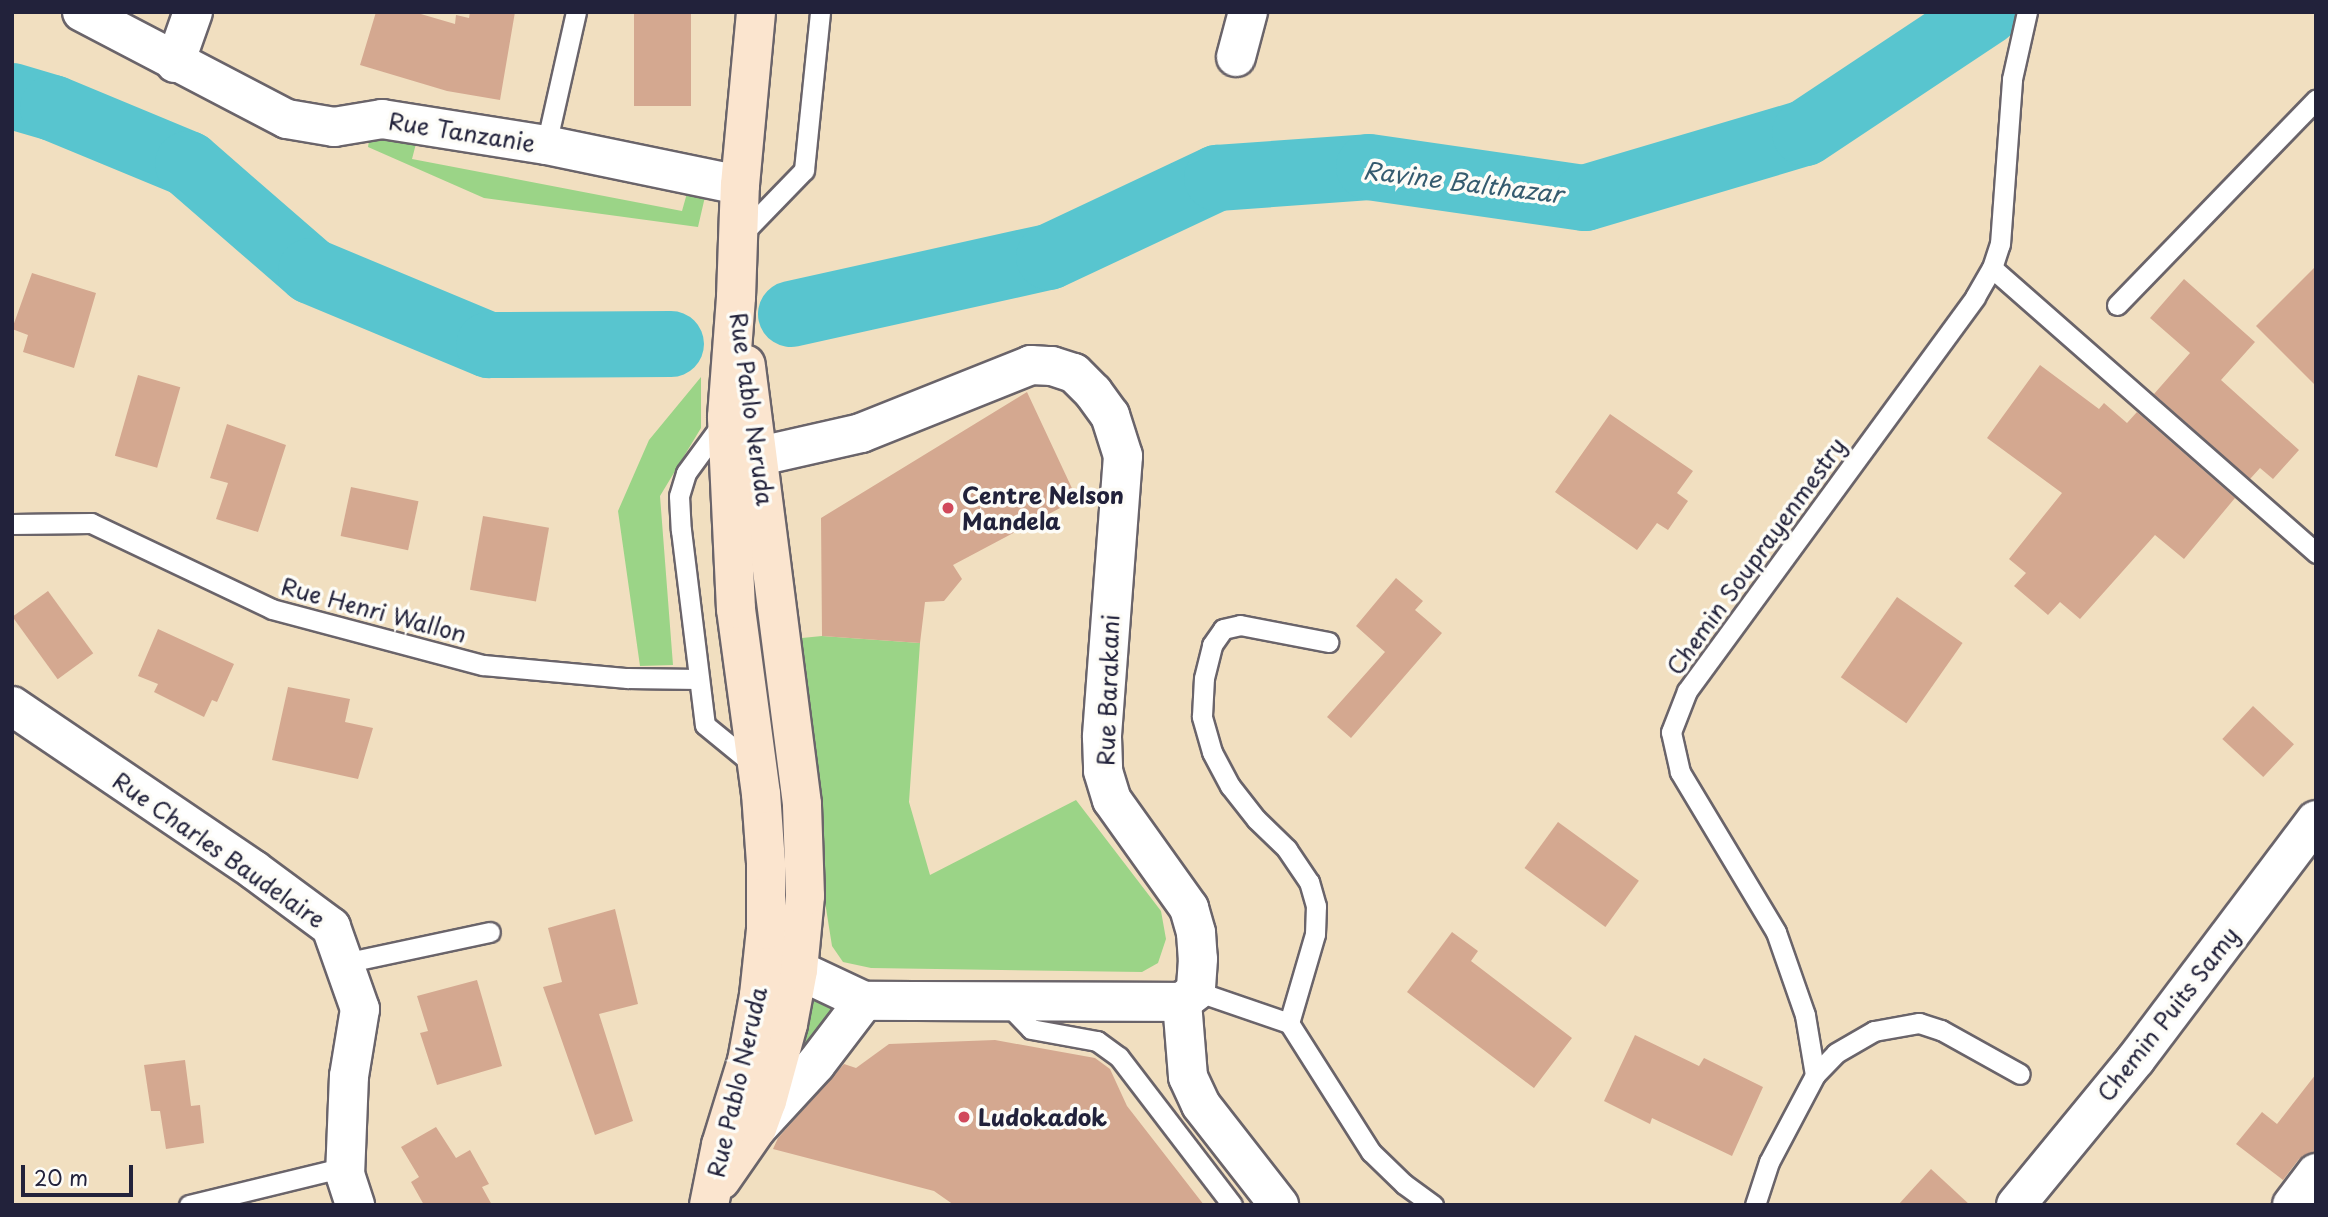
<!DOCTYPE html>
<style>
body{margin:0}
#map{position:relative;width:2328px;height:1217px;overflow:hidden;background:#f1dfc0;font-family:"Playpen Sans",sans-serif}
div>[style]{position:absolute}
.green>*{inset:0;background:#9bd487}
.river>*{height:66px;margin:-33px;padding:0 33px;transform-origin:33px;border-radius:33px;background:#58c5cf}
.building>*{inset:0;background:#d4a890;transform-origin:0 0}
.roads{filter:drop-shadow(2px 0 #6a646a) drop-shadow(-2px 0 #6a646a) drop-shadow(0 2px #6a646a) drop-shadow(0 -2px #6a646a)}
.service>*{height:19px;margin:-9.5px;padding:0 9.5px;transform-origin:9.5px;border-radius:9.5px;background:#fff}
.minor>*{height:38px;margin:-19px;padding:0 19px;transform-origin:19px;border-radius:19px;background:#fff}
.secondary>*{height:38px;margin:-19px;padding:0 19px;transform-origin:19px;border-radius:19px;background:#fbe5cf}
.dots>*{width:19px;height:19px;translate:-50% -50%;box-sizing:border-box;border:4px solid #fdfcf7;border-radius:50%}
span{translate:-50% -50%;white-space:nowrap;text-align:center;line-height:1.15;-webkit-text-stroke:7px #fdfcf7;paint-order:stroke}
.street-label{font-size:23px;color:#22223b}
.poi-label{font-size:23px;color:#22223b;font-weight:700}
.left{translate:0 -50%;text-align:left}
.water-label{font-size:24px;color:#355b6f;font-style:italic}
.frame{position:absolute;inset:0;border:14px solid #22223b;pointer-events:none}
.scale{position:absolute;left:21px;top:1165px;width:112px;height:32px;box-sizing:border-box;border:4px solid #22223b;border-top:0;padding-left:9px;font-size:21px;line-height:24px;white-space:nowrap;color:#22223b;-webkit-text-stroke:5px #fdfcf7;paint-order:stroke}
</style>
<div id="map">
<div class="green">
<div style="clip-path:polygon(371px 129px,418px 136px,412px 159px,682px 211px,689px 186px,707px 188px,698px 227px,484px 198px,368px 147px)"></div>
<div style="clip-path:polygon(701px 377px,701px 428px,660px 496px,673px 665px,640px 666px,618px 511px,649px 440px)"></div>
<div style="clip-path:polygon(822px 636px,920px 643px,909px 802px,930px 875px,1076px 800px,1161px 911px,1166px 939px,1158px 963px,1142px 972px,871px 968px,843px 962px,832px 946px,825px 902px,802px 638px)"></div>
<div style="clip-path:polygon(810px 995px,843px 1010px,803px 1063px,793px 1059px)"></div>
</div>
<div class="river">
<div style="left:12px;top:96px;width:43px;rotate:16.3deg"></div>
<div style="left:53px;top:108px;width:146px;rotate:22.5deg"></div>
<div style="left:188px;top:164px;width:163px;rotate:41deg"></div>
<div style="left:311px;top:271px;width:193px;rotate:22.6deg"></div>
<div style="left:489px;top:345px;width:182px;rotate:-0.3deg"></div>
<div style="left:791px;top:314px;width:264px;rotate:-12.5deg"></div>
<div style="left:1049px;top:257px;width:186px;rotate:-25.2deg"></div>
<div style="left:1217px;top:178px;width:152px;rotate:-4.1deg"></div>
<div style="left:1369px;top:167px;width:218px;rotate:8.2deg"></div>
<div style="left:1585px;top:198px;width:229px;rotate:-16.5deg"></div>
<div style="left:1805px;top:133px;width:219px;rotate:-33.6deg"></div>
</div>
<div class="building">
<div style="clip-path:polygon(376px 12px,414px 12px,455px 24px,456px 15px,469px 18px,470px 12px,515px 12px,500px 100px,447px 91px,360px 65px)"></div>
<div style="left:634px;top:12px;width:57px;height:94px"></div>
<div style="clip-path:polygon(2316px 266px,2316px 386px,2256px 326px)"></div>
<div style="clip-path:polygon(32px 273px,96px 293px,74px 368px,23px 352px,28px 335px,12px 329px)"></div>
<div style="clip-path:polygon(2184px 279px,2255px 342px,2221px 380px,2299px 450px,2273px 479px,2260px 468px,2250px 479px,2154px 394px,2190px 353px,2150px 318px)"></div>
<div style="clip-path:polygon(2040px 365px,2099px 409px,2104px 403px,2127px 423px,2137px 412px,2235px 498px,2184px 559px,2155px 535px,2080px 619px,2060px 602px,2048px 615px,2014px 586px,2026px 573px,2009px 559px,2062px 493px,1987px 438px)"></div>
<div style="left:138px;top:375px;width:44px;height:84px;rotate:16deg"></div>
<div style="clip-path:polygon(1027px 392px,1077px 499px,953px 565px,962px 579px,944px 601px,925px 602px,920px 643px,822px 636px,821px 518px)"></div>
<div style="clip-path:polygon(1610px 414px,1693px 471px,1677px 493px,1688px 501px,1668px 530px,1657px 523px,1637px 550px,1555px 492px)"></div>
<div style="clip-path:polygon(227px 424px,286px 445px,258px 532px,216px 519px,228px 483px,210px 478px)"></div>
<div style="left:351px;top:487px;width:69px;height:50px;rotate:12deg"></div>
<div style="left:483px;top:516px;width:67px;height:75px;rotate:10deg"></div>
<div style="clip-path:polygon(1396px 578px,1423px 601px,1415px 610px,1442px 633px,1351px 738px,1327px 717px,1385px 652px,1356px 626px)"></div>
<div style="left:48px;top:591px;width:77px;height:44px;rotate:54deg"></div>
<div style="left:1897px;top:597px;width:80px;height:98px;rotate:35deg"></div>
<div style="clip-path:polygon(158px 629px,234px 664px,217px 702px,212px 700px,204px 717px,154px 692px,158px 684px,138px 676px)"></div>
<div style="clip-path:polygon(288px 687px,350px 699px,345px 722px,373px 728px,358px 779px,272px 760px)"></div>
<div style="left:2253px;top:706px;width:56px;height:45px;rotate:43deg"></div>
<div style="left:1558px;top:822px;width:100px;height:57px;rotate:36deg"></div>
<div style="clip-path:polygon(615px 909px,638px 1004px,599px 1014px,633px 1121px,595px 1135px,543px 987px,562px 982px,548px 928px)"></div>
<div style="clip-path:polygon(1452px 932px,1478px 951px,1471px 961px,1572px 1038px,1534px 1088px,1407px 992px)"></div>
<div style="clip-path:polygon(477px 980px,502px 1066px,437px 1085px,420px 1033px,428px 1031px,417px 996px)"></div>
<div style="clip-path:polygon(1635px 1035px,1699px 1066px,1704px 1058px,1763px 1087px,1732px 1156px,1652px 1118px,1650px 1124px,1604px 1101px)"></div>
<div style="clip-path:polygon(995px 1040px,1095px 1058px,1110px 1069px,1127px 1106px,1204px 1205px,954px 1205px,934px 1191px,773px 1149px,778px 1138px,844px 1064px,856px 1068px,889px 1044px)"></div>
<div style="clip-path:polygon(185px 1060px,191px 1106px,200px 1105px,204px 1143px,166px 1149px,160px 1111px,151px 1111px,144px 1065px)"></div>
<div style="clip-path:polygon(2316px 1074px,2316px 1152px,2299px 1159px,2283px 1180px,2236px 1144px,2262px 1112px,2277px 1124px)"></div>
<div style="clip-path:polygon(436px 1127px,456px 1158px,470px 1150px,489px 1184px,482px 1187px,492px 1205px,424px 1205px,411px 1182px,419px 1177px,401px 1147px)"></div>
<div style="clip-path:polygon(1931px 1169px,1970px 1205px,1898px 1205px)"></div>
</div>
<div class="roads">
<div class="service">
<div style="left:546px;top:145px;width:136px;rotate:-77.3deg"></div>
<div style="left:742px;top:234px;width:89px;rotate:-45.9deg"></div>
<div style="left:804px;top:170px;width:159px;rotate:-84.2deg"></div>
<div style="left:1992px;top:268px;width:432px;rotate:41.3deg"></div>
<div style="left:2117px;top:305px;width:286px;rotate:-45.9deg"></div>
<div style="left:724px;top:421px;width:64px;rotate:126.2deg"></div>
<div style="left:686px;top:473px;width:24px;rotate:107deg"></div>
<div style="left:679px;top:496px;width:34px;rotate:87deg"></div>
<div style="left:681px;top:530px;width:196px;rotate:83deg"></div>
<div style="left:705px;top:725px;width:63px;rotate:39.2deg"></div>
<div style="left:12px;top:524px;width:79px;rotate:-0.7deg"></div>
<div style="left:91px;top:523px;width:200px;rotate:25.4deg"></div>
<div style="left:272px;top:609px;width:218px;rotate:14.9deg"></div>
<div style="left:483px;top:665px;width:145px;rotate:5.2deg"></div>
<div style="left:627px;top:678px;width:72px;rotate:0.8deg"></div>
<div style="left:344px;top:963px;width:149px;rotate:-12deg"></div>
<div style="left:1196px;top:991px;width:98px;rotate:19deg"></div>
<div style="left:1289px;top:1023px;width:153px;rotate:57.6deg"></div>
<div style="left:1371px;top:1152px;width:46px;rotate:44.1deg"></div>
<div style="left:1404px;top:1184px;width:36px;rotate:36deg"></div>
<div style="left:1005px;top:1002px;width:37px;rotate:46deg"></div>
<div style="left:1031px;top:1029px;width:67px;rotate:10.3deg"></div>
<div style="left:1097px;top:1041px;width:27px;rotate:36deg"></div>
<div style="left:1119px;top:1057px;width:186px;rotate:52.6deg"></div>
<div style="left:1289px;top:1023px;width:93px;rotate:-73.7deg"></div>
<div style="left:1315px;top:934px;width:28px;rotate:-88deg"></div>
<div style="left:1316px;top:906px;width:25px;rotate:-106deg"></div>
<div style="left:1309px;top:882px;width:40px;rotate:-124deg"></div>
<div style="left:1287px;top:849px;width:43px;rotate:-135.9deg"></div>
<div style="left:1256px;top:819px;width:42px;rotate:-128.2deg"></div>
<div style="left:1230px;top:786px;width:38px;rotate:-118deg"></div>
<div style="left:1212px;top:752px;width:37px;rotate:-106deg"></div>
<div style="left:1202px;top:716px;width:38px;rotate:-87deg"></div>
<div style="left:1204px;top:678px;width:34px;rotate:-76deg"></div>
<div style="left:1212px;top:645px;width:19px;rotate:-55deg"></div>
<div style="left:1223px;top:629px;width:17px;rotate:-13deg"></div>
<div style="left:1240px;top:625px;width:90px;rotate:10.9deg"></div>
<div style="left:1815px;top:1075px;width:61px;rotate:-99.5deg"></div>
<div style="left:1805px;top:1015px;width:88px;rotate:-109.3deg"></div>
<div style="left:1776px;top:932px;width:187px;rotate:-121deg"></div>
<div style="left:1680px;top:772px;width:41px;rotate:-102.7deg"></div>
<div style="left:1671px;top:732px;width:44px;rotate:-68.7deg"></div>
<div style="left:1687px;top:691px;width:488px;rotate:-53.8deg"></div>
<div style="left:1975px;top:297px;width:34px;rotate:-60deg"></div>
<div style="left:1992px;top:268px;width:25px;rotate:-72deg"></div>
<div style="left:2000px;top:244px;width:165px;rotate:-85.8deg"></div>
<div style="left:2012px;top:79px;width:69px;rotate:-77.4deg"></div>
<div style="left:189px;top:1205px;width:161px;rotate:-13.7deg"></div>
<div style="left:1755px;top:1205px;width:45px;rotate:-72deg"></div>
<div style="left:1769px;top:1162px;width:98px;rotate:-62.1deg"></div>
<div style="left:1815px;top:1075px;width:30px;rotate:-46deg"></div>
<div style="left:1836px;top:1053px;width:44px;rotate:-30.1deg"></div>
<div style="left:1874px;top:1031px;width:46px;rotate:-10.1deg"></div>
<div style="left:1919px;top:1023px;width:23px;rotate:18deg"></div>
<div style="left:1941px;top:1030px;width:90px;rotate:29.1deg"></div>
</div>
<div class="minor">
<div style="left:82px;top:12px;width:231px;rotate:27.6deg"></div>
<div style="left:287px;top:119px;width:48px;rotate:9.7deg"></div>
<div style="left:334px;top:127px;width:49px;rotate:-9.5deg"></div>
<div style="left:382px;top:119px;width:166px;rotate:9deg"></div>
<div style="left:546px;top:145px;width:198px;rotate:11.7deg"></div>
<div style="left:1236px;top:57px;width:47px;rotate:-75.1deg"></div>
<div style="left:175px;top:63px;width:54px;rotate:-70.6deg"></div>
<div style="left:760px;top:456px;width:104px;rotate:-12.8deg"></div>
<div style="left:861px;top:433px;width:183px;rotate:-21.8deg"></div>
<div style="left:1031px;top:365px;width:21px;rotate:3deg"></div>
<div style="left:1052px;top:366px;width:23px;rotate:18deg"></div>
<div style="left:1074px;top:373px;width:27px;rotate:45deg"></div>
<div style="left:1093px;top:392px;width:29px;rotate:54deg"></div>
<div style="left:1110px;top:415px;width:43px;rotate:72.4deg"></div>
<div style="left:1123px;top:456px;width:282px;rotate:94.3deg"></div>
<div style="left:1102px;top:737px;width:34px;rotate:88deg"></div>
<div style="left:1103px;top:771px;width:30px;rotate:73deg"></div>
<div style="left:1112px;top:800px;width:133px;rotate:54.5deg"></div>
<div style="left:1189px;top:908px;width:26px;rotate:74deg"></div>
<div style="left:1196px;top:933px;width:26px;rotate:86deg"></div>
<div style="left:1198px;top:959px;width:32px;rotate:94deg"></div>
<div style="left:1196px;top:991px;width:18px;rotate:142deg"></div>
<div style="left:1182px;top:1002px;width:318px;rotate:-179.8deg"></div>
<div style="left:864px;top:1001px;width:73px;rotate:-154.8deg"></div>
<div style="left:798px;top:970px;width:32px;rotate:-129deg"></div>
<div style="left:12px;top:706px;width:292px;rotate:34.1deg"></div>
<div style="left:254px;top:870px;width:96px;rotate:36.5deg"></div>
<div style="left:331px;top:927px;width:87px;rotate:70.5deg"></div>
<div style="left:360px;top:1009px;width:68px;rotate:99.3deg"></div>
<div style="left:349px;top:1076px;width:98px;rotate:92.3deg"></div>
<div style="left:345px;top:1174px;width:33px;rotate:72deg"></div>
<div style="left:1182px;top:1002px;width:75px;rotate:85.4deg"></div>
<div style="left:1188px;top:1077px;width:31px;rotate:65deg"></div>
<div style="left:1201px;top:1105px;width:127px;rotate:52deg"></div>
<div style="left:757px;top:1128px;width:87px;rotate:-47.3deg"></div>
<div style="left:816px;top:1064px;width:79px;rotate:-52.7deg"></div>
<div style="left:2016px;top:1205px;width:189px;rotate:-50.6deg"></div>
<div style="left:2136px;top:1059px;width:299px;rotate:-53deg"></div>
<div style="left:2292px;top:1205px;width:40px;rotate:-53deg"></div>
</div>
<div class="secondary">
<div style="left:721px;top:1180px;width:63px;rotate:-55.3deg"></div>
<div style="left:757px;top:1128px;width:29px;rotate:-70deg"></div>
<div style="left:767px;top:1101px;width:80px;rotate:-74.7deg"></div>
<div style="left:788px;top:1024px;width:55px;rotate:-79.5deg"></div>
<div style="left:798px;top:970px;width:74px;rotate:-84.6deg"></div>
<div style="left:805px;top:896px;width:92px;rotate:-91.9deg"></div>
<div style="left:802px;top:804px;width:443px;rotate:-97.3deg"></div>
<div style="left:709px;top:1205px;width:61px;rotate:-78.7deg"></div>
<div style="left:721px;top:1145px;width:88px;rotate:-72.8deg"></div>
<div style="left:747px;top:1061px;width:67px;rotate:-79.7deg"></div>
<div style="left:759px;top:995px;width:65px;rotate:-83.9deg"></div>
<div style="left:766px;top:930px;width:67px;rotate:-90deg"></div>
<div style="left:766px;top:863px;width:69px;rotate:-94.1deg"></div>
<div style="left:761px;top:794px;width:187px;rotate:-97.7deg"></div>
<div style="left:736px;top:609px;width:192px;rotate:-92.7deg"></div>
<div style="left:727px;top:417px;width:120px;rotate:-85.7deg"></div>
<div style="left:736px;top:297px;width:112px;rotate:-88deg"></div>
<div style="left:740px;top:185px;width:174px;rotate:-84.7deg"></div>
</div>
</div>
<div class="dots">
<div style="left:948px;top:508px;background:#d1495b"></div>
<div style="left:964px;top:1117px;background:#d1495b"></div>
</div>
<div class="street-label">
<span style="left:462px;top:132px;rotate:9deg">Rue Tanzanie</span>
<span style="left:752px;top:409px;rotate:82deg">Rue Pablo Neruda</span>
<span style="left:1756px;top:556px;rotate:-54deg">Chemin Souprayenmestry</span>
<span style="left:374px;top:610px;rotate:15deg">Rue Henri Wallon</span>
<span style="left:1108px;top:690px;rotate:-88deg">Rue Barakani</span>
<span style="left:219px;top:850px;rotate:35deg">Rue Charles Baudelaire</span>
<span style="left:2168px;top:1014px;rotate:-52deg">Chemin Puits Samy</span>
<span style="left:737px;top:1082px;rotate:-77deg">Rue Pablo Neruda</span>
</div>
<div class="poi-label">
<span class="left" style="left:962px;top:508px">Centre Nelson<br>Mandela</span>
<span class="left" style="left:978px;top:1117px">Ludokadok</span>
</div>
<div class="water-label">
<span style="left:1463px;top:182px;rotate:7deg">Ravine Balthazar</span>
</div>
<div class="frame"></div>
<div class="scale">20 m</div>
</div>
